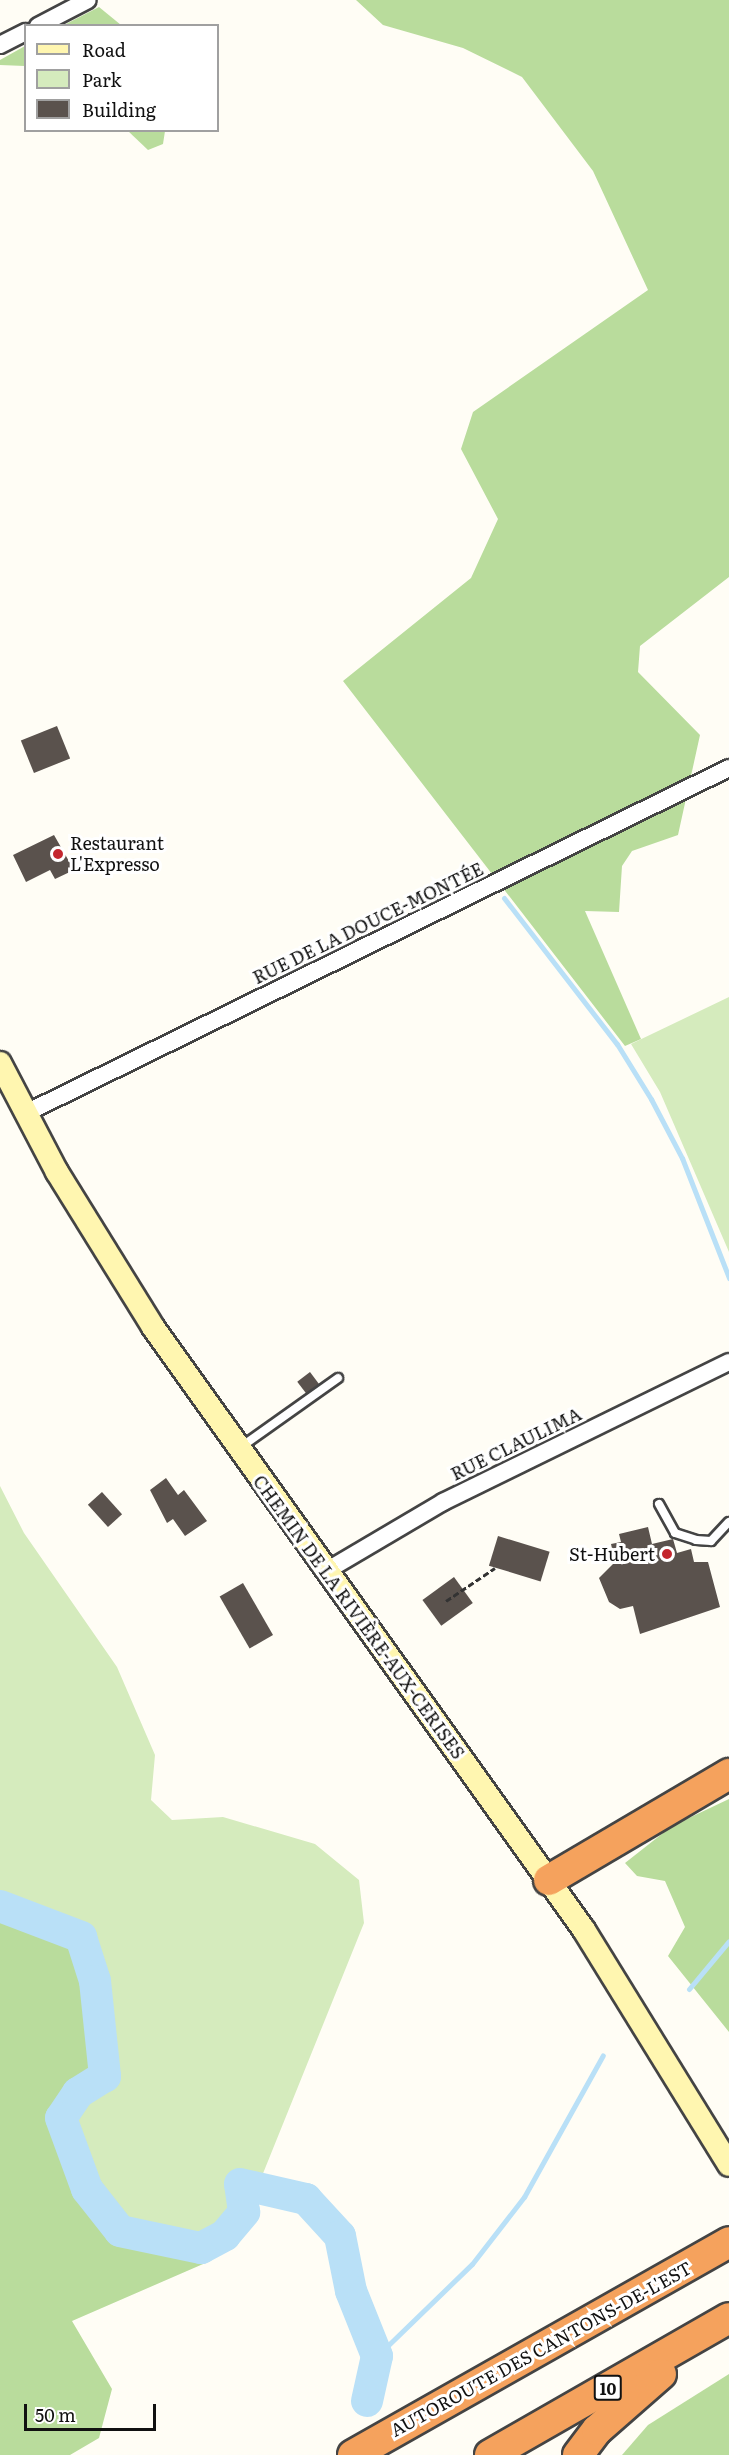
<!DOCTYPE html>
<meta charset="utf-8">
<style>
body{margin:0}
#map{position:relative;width:729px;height:2455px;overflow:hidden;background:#fffdf5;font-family:Literata,serif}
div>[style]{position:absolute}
.green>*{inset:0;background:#d5ebbd}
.forest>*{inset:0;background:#b9dc9c}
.stream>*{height:5px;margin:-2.5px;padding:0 2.5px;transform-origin:2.5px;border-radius:2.5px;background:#b9e0f7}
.river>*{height:32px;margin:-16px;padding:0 16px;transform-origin:16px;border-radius:16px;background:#b9e0f7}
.building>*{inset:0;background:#5a524d;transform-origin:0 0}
.path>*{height:3px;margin-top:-1.5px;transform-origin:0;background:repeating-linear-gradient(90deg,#333 0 6px,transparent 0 9px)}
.roads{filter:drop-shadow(2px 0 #444) drop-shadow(-2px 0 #444) drop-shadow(0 2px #444) drop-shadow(0 -2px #444)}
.lane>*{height:8px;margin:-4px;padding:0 4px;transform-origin:4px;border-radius:4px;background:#fff}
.street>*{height:16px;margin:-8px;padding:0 8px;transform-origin:8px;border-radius:8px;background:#fff}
.secondary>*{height:22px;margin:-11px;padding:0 11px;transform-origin:11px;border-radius:11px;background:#fff6b0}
.highway>*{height:30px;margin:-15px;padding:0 15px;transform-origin:15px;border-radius:15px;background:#f5a25d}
.dots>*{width:16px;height:16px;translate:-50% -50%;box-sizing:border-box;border:3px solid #fff;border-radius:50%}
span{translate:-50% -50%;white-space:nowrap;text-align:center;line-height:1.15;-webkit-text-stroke:6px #fff;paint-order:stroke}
.shield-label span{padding:2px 4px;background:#fff;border:2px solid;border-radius:4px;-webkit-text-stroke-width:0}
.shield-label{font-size:16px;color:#111;font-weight:700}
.poi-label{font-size:18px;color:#111}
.left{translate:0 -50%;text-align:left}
.right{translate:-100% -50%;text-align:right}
.street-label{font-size:18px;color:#111}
.legend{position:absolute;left:24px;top:24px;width:195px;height:108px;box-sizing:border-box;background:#fff;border:2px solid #a0a0a0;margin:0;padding:8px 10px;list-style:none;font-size:18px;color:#111}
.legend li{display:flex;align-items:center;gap:12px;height:30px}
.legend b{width:30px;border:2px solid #a0a0a0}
.scale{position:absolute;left:24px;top:2404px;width:132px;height:27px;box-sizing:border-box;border:3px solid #111;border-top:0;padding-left:8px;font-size:18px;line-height:21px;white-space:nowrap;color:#111;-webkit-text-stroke:4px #fff;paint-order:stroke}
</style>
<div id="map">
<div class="green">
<div style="clip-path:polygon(729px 997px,729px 1252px,660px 1092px,631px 1044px)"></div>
<div style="clip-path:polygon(0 1486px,24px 1533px,117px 1667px,155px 1755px,151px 1800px,172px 1820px,223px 1817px,315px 1844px,359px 1880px,364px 1923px,235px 2243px,210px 2261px,201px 2248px,120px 2231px,87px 2189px,61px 2118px,78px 2093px,105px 2076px,74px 1949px,0 1906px)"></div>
</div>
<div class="forest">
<div style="clip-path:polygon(356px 0,729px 0,729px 577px,640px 646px,638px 672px,700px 735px,678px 835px,632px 851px,622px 866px,619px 912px,585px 911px,641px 1039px,625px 1046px,343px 681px,471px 578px,498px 519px,461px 449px,473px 412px,648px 290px,593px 171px,522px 77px,463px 48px,383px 25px)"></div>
<div style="clip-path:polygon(99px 7px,121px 25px,64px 25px)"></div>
<div style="clip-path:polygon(25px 46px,25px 66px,0 65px,0 60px)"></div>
<div style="clip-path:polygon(128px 131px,128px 130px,165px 131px,163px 144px,148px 150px)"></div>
<div style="clip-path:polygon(729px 1799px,729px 2032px,668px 1956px,685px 1927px,665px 1881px,637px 1876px,625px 1863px,672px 1826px)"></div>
<div style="clip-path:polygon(0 1906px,74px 1949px,95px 1981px,105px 2076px,78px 2093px,61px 2118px,87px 2189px,120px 2231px,201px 2248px,210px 2261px,72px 2321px,112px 2389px,99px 2438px,70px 2455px,0 2455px)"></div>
<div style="clip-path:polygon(729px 2374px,729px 2455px,622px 2455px,648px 2425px)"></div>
</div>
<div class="stream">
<div style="left:504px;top:898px;width:185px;rotate:52.3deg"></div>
<div style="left:617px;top:1044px;width:65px;rotate:58.3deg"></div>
<div style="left:651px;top:1099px;width:67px;rotate:62.3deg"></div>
<div style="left:682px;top:1158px;width:129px;rotate:68.6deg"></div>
<div style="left:689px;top:1989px;width:62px;rotate:-50.2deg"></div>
<div style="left:377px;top:2356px;width:132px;rotate:-44.1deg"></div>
<div style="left:472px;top:2264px;width:85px;rotate:-52.2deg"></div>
<div style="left:524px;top:2197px;width:162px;rotate:-60.9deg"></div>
</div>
<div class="river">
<div style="left:0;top:1906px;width:87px;rotate:20.9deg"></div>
<div style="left:81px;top:1937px;width:46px;rotate:72.3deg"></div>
<div style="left:95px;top:1981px;width:96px;rotate:84deg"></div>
<div style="left:105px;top:2076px;width:32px;rotate:148deg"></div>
<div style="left:78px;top:2093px;width:30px;rotate:124deg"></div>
<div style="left:61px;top:2118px;width:76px;rotate:69.9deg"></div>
<div style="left:87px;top:2189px;width:53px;rotate:51.8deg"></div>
<div style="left:120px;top:2231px;width:83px;rotate:11.9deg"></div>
<div style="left:201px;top:2248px;width:27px;rotate:-28deg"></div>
<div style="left:225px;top:2235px;width:30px;rotate:-50deg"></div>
<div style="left:244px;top:2212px;width:28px;rotate:-98deg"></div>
<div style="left:240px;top:2184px;width:68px;rotate:12.8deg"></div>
<div style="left:306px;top:2199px;width:50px;rotate:47.4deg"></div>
<div style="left:340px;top:2236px;width:56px;rotate:78.7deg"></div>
<div style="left:351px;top:2291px;width:70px;rotate:68.2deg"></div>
<div style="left:377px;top:2356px;width:46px;rotate:102.5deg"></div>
</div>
<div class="building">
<div style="left:57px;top:726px;width:35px;height:39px;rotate:68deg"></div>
<div style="clip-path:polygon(54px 835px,74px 870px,55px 879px,50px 870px,26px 882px,13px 855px)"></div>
<div style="left:310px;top:1372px;width:15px;height:16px;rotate:53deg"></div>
<div style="clip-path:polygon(166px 1478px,178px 1495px,184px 1490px,207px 1521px,185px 1536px,173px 1519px,167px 1523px,150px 1490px)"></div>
<div style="left:102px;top:1492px;width:30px;height:19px;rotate:48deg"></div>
<div style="clip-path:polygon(648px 1527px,652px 1544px,673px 1539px,677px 1553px,691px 1549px,694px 1562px,708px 1562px,720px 1607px,640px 1634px,633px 1606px,620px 1609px,609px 1602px,599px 1578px,615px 1562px,611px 1544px,621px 1542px,619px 1534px)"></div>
<div style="left:498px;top:1536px;width:54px;height:31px;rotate:17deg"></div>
<div style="left:454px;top:1577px;width:32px;height:39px;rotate:54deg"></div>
<div style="left:243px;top:1583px;width:60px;height:27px;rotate:60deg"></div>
</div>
<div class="path">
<div style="left:446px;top:1601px;width:59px;rotate:-34deg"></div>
</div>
<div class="roads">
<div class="lane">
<div style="left:241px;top:1447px;width:119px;rotate:-35.4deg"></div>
<div style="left:659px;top:1504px;width:33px;rotate:61deg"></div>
<div style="left:675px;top:1533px;width:22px;rotate:18deg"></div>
<div style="left:696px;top:1540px;width:15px;rotate:4deg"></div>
<div style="left:711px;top:1541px;width:26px;rotate:-47deg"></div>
</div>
<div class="street">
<div style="left:38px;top:26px;width:56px;rotate:-27.5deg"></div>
<div style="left:0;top:45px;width:29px;rotate:-27deg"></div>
<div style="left:24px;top:1114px;width:785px;rotate:-26.14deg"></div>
<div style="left:326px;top:1571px;width:136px;rotate:-30.5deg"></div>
<div style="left:443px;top:1502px;width:318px;rotate:-26.1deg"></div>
</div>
<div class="secondary">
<div style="left:0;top:1063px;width:123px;rotate:62.4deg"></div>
<div style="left:57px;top:1172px;width:182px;rotate:58.2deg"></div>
<div style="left:153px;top:1327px;width:741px;rotate:54.44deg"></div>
<div style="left:584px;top:1930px;width:276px;rotate:58.3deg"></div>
</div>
<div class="highway">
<div style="left:549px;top:1880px;width:209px;rotate:-30.5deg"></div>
<div style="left:353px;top:2455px;width:432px;rotate:-29.5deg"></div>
<div style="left:490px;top:2455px;width:275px;rotate:-29.8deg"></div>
<div style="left:578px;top:2455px;width:31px;rotate:-53deg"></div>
<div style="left:597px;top:2430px;width:85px;rotate:-41.2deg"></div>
</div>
</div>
<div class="dots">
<div style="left:58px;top:854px;background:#c4262e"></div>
<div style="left:667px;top:1554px;background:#c4262e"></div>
</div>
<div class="shield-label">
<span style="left:608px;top:2388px">10</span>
</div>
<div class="poi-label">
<span class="left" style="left:70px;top:854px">Restaurant<br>L'Expresso</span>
<span class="right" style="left:655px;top:1554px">St-Hubert</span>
</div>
<div class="street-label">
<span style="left:368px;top:923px;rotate:-26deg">RUE DE LA DOUCE-MONTÉE</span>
<span style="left:516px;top:1444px;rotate:-26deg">RUE CLAULIMA</span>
<span style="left:359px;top:1617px;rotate:54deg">CHEMIN DE LA RIVIÈRE-AUX-CERISES</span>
<span style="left:541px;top:2349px;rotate:-29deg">AUTOROUTE DES CANTONS-DE-L'EST</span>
</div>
<ul class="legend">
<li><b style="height:8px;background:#fff6b0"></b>Road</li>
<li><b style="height:16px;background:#d5ebbd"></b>Park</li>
<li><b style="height:16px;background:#5a524d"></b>Building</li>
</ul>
<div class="scale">50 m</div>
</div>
